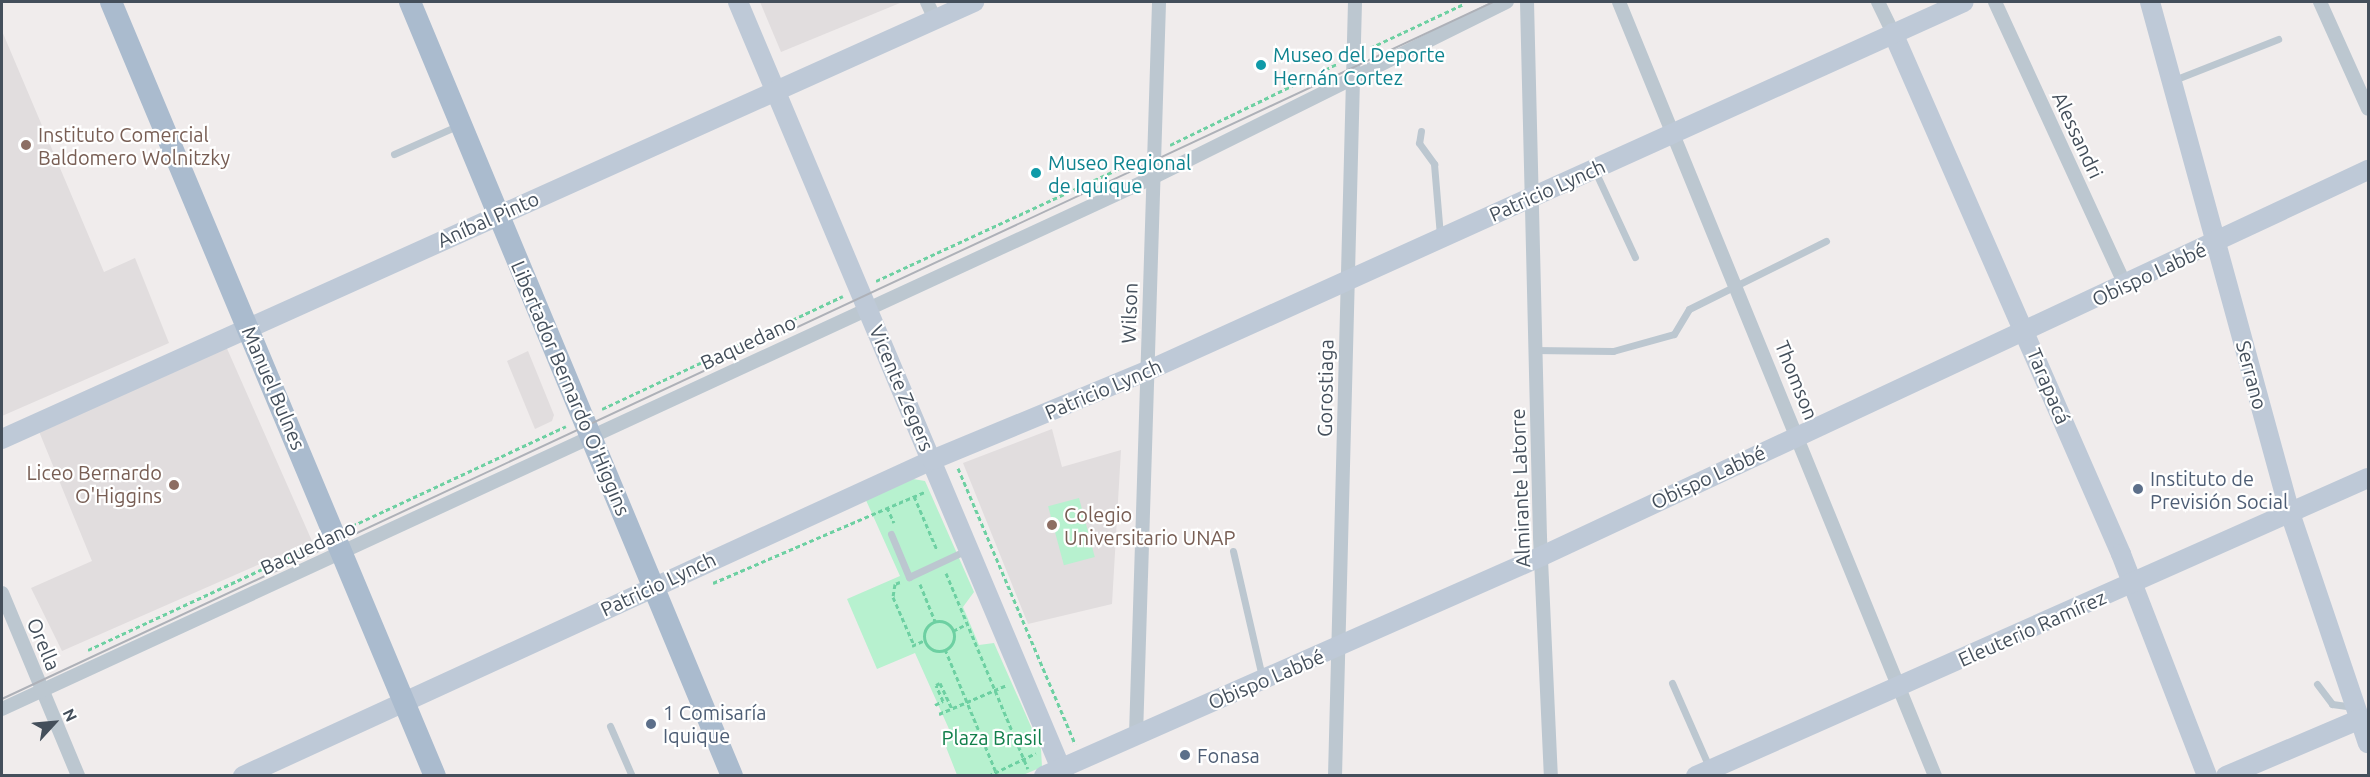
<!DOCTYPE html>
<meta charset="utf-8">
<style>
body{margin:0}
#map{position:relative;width:2370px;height:777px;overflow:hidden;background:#f0ecec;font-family:Ubuntu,sans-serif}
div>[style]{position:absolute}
.education>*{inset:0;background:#e1ddde}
.green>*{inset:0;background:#b7f1cf;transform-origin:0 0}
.path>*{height:3px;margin-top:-1.5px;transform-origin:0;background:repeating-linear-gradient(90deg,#6dd0a2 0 4.5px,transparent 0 7.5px)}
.path>.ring{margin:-1.5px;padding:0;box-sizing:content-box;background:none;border:3px solid #6dd0a2;border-radius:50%}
.lane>*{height:7px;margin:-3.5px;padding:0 3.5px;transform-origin:3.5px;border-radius:3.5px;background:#bcc7d0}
.street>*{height:14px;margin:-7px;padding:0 7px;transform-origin:7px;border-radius:7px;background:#bcc7d0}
.secondary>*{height:20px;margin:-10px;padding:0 10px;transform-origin:10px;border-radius:10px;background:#bec9d7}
.primary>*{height:22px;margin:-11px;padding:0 11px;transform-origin:11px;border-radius:11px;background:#aabbce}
.tram>*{height:1.5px;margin:-0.75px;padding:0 0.75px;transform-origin:0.75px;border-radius:0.75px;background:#aeb1b8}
.dots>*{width:16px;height:16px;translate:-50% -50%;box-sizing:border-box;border:3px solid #fff;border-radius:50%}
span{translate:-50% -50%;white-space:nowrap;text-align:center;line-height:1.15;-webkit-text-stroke:4.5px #fff;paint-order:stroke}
.culture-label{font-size:20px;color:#0d838f}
.left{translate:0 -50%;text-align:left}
.education-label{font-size:20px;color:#785e54}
.right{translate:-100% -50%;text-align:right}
.street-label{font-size:20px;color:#444f5b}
.service-label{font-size:20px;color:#4e5e75}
.park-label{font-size:20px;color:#117f4b}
.frame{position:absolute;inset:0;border:3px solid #444f5b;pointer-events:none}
.north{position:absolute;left:24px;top:693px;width:60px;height:60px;-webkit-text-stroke:4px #fff;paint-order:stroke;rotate:64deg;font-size:16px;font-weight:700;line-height:24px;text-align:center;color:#444f5b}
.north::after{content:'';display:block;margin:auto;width:21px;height:27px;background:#444f5b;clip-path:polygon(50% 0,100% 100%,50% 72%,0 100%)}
</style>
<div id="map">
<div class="education">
<div style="clip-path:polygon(760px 2px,900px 2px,900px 3px,781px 52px)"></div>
<div style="clip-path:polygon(2px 31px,104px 272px,135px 258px,169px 343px,2px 416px)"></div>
<div style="clip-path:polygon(225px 344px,312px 541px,62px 651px,31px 588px,92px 561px,38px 429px)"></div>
<div style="clip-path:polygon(528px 351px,554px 415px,552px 421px,535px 429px,507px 361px)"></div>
<div style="clip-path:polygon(1052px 429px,1062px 467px,1121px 450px,1112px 604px,1028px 624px,963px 463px)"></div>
</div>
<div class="green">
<div style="clip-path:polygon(913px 479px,925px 481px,974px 592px,963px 607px,979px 645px,994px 643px,1041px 749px,1042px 767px,1023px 775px,957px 775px,944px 742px,953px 738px,915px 653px,877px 669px,847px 599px,900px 576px,865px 498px)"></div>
<div style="left:1079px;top:498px;width:61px;height:32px;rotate:75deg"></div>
</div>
<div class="path">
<div style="left:1370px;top:48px;width:102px;rotate:-25.1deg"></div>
<div style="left:1170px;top:145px;width:186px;rotate:-25.9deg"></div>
<div style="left:876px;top:281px;width:291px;rotate:-24.8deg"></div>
<div style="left:602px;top:409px;width:266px;rotate:-25.1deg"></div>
<div style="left:958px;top:468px;width:300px;rotate:67deg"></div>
<div style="left:914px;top:496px;width:59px;rotate:66.9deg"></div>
<div style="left:887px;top:507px;width:17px;rotate:66deg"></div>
<div style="left:352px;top:526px;width:236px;rotate:-25deg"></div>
<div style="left:946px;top:573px;width:212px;rotate:67.3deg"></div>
<div style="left:900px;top:582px;width:5px;rotate:158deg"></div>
<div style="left:895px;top:584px;width:13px;rotate:99deg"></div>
<div style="left:893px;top:597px;width:52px;rotate:66.4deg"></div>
<div style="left:713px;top:583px;width:230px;rotate:-23.3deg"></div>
<div style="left:920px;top:584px;width:40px;rotate:68deg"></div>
<div class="ring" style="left:924px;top:621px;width:27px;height:27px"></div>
<div style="left:953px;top:631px;width:16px;rotate:-27deg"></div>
<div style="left:912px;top:646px;width:14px;rotate:-25deg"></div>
<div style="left:945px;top:649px;width:133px;rotate:67.5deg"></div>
<div style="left:88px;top:650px;width:251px;rotate:-24.9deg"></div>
<div style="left:935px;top:705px;width:9px;rotate:-27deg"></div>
<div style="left:943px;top:701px;width:17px;rotate:-114deg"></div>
<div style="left:936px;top:685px;width:4px;rotate:-27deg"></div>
<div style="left:940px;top:683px;width:29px;rotate:65deg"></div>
<div style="left:939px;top:714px;width:74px;rotate:-23.1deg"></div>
<div style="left:988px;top:776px;width:53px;rotate:-25.6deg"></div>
</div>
<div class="lane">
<div style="left:2174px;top:80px;width:112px;rotate:-21.5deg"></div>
<div style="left:1421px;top:131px;width:12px;rotate:99deg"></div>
<div style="left:1419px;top:143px;width:26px;rotate:54deg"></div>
<div style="left:1434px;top:164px;width:72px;rotate:85.2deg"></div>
<div style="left:394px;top:154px;width:71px;rotate:-24deg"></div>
<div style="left:1595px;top:171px;width:95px;rotate:65.1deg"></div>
<div style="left:1534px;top:350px;width:79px;rotate:0.7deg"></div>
<div style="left:1613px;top:351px;width:63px;rotate:-15.6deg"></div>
<div style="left:1674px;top:334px;width:29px;rotate:-59deg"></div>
<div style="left:1689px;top:309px;width:153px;rotate:-26.4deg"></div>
<div style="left:891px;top:534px;width:47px;rotate:67.3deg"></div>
<div style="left:909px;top:577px;width:64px;rotate:-25deg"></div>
<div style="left:1233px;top:551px;width:129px;rotate:77deg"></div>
<div style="left:1672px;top:683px;width:92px;rotate:66.2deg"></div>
<div style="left:2317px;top:684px;width:25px;rotate:53deg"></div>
<div style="left:2332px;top:704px;width:22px;rotate:8deg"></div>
<div style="left:610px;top:726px;width:55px;rotate:66.3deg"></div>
</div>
<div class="street">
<div style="left:927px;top:2px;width:19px;rotate:65deg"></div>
<div style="left:1527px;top:2px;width:535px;rotate:88.61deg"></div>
<div style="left:1540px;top:537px;width:239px;rotate:87.4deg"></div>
<div style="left:1619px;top:2px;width:836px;rotate:67.79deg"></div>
<div style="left:1878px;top:2px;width:34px;rotate:64deg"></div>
<div style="left:1995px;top:2px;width:311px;rotate:65.3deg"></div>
<div style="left:2320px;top:2px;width:117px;rotate:65.8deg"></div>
<div style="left:2px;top:593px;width:198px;rotate:67.4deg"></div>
<div style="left:2px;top:709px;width:1269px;rotate:-24.79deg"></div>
<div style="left:1154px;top:177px;width:394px;rotate:-26.4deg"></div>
<div style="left:1136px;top:735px;width:733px;rotate:-88.2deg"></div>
<div style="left:1335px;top:776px;width:774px;rotate:-88.52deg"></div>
</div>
<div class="secondary">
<div style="left:738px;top:2px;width:840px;rotate:67.16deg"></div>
<div style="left:2150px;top:2px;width:530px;rotate:74.68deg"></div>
<div style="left:2290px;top:513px;width:243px;rotate:71.3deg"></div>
<div style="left:1893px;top:33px;width:569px;rotate:66.36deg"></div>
<div style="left:2121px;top:554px;width:238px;rotate:68.8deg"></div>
<div style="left:2px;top:439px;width:1066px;rotate:-24.21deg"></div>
<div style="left:243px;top:776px;width:758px;rotate:-24.64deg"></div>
<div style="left:932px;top:460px;width:233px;rotate:-22.5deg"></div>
<div style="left:1147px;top:371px;width:896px;rotate:-24.31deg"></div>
<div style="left:1044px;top:776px;width:544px;rotate:-23.83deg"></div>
<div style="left:1542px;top:556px;width:912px;rotate:-25.05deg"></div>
<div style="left:1696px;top:776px;width:735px;rotate:-23.92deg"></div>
<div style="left:2226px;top:776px;width:146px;rotate:-23deg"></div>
</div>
<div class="primary">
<div style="left:111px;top:2px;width:839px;rotate:67.29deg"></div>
<div style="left:410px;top:2px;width:838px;rotate:67.41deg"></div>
</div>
<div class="tram">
<div style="left:2px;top:699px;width:1646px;rotate:-25.05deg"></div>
</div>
<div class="dots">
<div style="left:1261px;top:65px;background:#0f9aa8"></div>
<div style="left:26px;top:145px;background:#8d6e63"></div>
<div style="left:1036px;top:173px;background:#0f9aa8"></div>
<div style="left:174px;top:485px;background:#8d6e63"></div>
<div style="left:2138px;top:489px;background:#5c6f8a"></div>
<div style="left:1052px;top:525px;background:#8d6e63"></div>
<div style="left:651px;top:724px;background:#5c6f8a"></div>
<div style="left:1185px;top:755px;background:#5c6f8a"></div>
</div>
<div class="culture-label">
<span class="left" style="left:1273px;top:66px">Museo del Deporte<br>Hernán Cortez</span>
<span class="left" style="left:1048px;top:174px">Museo Regional<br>de Iquique</span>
</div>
<div class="education-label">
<span class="left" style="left:38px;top:146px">Instituto Comercial<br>Baldomero Wolnitzky</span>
<span class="right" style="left:162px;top:484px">Liceo Bernardo<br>O'Higgins</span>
<span class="left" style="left:1064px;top:526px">Colegio<br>Universitario UNAP</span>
</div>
<div class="street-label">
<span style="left:2078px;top:135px;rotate:65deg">Alessandri</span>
<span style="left:1547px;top:190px;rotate:-24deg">Patricio Lynch</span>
<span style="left:488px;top:219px;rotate:-24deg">Aníbal Pinto</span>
<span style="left:2149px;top:274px;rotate:-25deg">Obispo Labbé</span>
<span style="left:1129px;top:313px;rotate:-88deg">Wilson</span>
<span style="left:748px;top:342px;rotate:-25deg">Baquedano</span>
<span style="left:2252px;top:375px;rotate:75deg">Serrano</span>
<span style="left:1797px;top:380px;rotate:68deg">Thomson</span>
<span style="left:2049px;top:386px;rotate:67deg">Tarapacá</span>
<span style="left:274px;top:388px;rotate:67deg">Manuel Bulnes</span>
<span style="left:571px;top:388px;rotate:67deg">Libertador Bernardo O'Higgins</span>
<span style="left:902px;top:388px;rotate:67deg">Vicente Zegers</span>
<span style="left:1325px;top:388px;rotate:-89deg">Gorostiaga</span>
<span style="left:1103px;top:389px;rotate:-23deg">Patricio Lynch</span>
<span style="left:1708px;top:477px;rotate:-25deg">Obispo Labbé</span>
<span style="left:1520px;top:488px;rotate:-92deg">Almirante Latorre</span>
<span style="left:308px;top:547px;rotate:-25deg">Baquedano</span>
<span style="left:658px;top:584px;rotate:-25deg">Patricio Lynch</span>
<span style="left:2032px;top:628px;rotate:-24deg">Eleuterio Ramírez</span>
<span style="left:44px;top:644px;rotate:67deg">Orella</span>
<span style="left:1266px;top:679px;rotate:-23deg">Obispo Labbé</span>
</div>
<div class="service-label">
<span class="left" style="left:2150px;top:490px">Instituto de<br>Previsión Social</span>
<span class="left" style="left:663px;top:724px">1 Comisaría<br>Iquique</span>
<span class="left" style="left:1197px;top:755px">Fonasa</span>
</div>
<div class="park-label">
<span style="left:992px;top:737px">Plaza Brasil</span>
</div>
<div class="frame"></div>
<div class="north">N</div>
</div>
